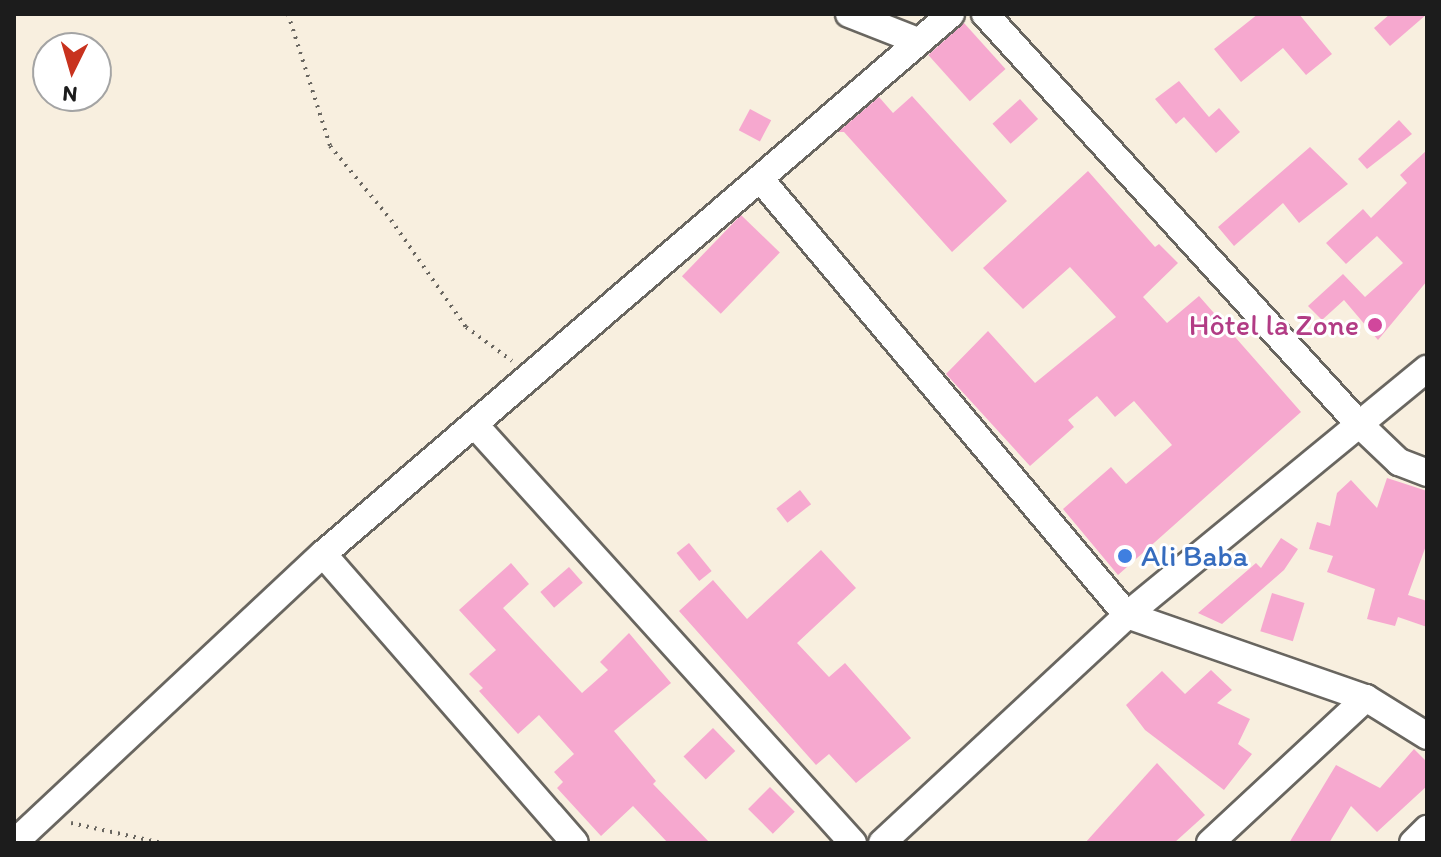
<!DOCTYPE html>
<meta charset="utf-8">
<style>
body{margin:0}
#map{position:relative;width:1441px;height:857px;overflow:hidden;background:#f8efdf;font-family:Itim,sans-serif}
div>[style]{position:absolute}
.building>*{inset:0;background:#f6a8cf;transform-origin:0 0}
.path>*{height:4px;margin-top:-2px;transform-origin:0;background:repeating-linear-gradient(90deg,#696660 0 2px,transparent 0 8px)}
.roads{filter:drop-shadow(2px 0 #696660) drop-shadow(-2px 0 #696660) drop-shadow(0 2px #696660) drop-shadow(0 -2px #696660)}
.street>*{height:26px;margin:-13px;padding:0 13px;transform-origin:13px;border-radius:13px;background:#fff}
.dots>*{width:22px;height:22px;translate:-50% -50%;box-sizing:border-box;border:4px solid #fff;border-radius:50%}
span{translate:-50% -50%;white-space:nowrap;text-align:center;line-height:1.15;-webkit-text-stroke:6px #fff;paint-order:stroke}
.hotel-label{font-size:30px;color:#b23c85}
.right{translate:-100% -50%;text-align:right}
.shop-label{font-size:30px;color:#366cbe}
.left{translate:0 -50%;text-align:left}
.frame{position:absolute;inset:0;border:16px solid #1c1c1c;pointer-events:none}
.north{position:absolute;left:32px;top:32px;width:80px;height:80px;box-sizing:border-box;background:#fff;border:2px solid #a4a4a4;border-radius:50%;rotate:185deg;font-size:22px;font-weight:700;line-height:32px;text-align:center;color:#1c1c1c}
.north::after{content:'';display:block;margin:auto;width:28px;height:36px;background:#c8321e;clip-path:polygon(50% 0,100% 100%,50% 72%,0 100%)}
</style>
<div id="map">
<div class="building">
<div style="clip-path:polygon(1258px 14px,1299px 14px,1332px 54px,1306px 75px,1283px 48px,1241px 82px,1214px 49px)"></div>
<div style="clip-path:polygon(1390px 14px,1427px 14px,1390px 46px,1374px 28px)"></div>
<div style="left:964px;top:23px;width:62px;height:48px;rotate:48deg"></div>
<div style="clip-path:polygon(1179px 81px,1209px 117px,1219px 108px,1240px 132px,1216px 153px,1184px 117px,1176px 124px,1155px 99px)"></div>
<div style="clip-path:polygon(912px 96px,1007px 201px,952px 252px,844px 132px,838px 132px,879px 97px,893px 113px)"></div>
<div style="left:1020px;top:99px;width:27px;height:37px;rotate:48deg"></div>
<div style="left:750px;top:109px;width:24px;height:24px;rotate:28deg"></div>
<div style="clip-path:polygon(1399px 120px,1412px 134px,1367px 169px,1358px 159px)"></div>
<div style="clip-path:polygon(1310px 147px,1348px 184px,1299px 223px,1283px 203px,1234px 246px,1218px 227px)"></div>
<div style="clip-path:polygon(1427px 150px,1427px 281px,1378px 340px,1344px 300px,1322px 320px,1308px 306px,1343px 274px,1365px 297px,1403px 263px,1377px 236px,1346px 264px,1326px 243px,1363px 209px,1371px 218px,1407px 183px,1400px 175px)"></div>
<div style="clip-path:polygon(1088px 171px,1155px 247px,1159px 244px,1178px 263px,1143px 297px,1167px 323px,1199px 296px,1301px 412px,1118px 575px,1063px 509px,1111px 467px,1126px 484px,1172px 445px,1134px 401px,1115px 417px,1097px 396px,1068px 420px,1074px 427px,1030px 466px,946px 374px,988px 331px,1035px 383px,1116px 317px,1070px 267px,1023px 309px,983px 268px)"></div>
<div style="left:741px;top:215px;width:54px;height:85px;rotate:44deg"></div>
<div style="clip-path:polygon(1387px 478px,1427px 491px,1427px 543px,1408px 595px,1427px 601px,1427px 627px,1398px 617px,1395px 626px,1367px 619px,1375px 589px,1327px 572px,1333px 556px,1309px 549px,1317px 522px,1330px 526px,1337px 493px,1351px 480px,1377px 508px)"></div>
<div style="left:800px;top:490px;width:18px;height:30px;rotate:52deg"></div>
<div style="clip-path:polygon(1281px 538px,1298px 549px,1284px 570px,1222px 624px,1198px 613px,1256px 563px,1261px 568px)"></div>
<div style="left:689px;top:543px;width:36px;height:16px;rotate:51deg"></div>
<div style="clip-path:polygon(821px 550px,856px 588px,797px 643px,829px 677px,845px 663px,911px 738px,856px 783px,829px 754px,816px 765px,679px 611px,713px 580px,747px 619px)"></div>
<div style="clip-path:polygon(511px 563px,529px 584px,503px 608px,582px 693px,608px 670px,600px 662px,629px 633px,671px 683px,614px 731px,656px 781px,653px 784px,710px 843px,668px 843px,633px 806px,601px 836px,557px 788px,563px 782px,554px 772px,574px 754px,539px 715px,518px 734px,479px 691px,483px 688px,469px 674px,496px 650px,459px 610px)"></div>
<div style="left:569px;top:567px;width:21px;height:38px;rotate:49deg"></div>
<div style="left:1272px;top:593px;width:34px;height:40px;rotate:17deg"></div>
<div style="clip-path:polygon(1211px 670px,1232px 690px,1217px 703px,1250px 719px,1238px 744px,1252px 754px,1224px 790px,1145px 730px,1126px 705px,1162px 671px,1185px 694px)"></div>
<div style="left:713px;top:728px;width:32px;height:41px;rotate:46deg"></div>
<div style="clip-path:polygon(1414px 749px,1427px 762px,1427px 786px,1377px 832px,1351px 806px,1329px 843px,1289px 843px,1336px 765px,1380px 788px)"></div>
<div style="clip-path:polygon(1157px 763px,1205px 815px,1174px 843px,1085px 843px)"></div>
<div style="left:770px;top:787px;width:35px;height:31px;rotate:45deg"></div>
</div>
<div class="path">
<div style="left:288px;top:14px;width:139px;rotate:72.3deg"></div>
<div style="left:330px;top:146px;width:96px;rotate:50.5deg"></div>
<div style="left:391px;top:220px;width:131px;rotate:55deg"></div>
<div style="left:466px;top:327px;width:57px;rotate:36.5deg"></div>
<div style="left:71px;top:823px;width:93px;rotate:12.4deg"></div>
</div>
<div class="roads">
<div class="street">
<div style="left:849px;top:14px;width:74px;rotate:21.4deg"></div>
<div style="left:985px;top:14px;width:554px;rotate:47.64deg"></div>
<div style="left:1358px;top:423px;width:57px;rotate:43.6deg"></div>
<div style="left:1399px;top:462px;width:30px;rotate:21deg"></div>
<div style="left:762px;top:181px;width:567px;rotate:49.94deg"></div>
<div style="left:1127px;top:615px;width:253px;rotate:19.2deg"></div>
<div style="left:1366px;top:698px;width:72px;rotate:31.9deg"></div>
<div style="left:474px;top:424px;width:565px;rotate:47.87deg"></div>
<div style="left:323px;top:554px;width:383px;rotate:48.9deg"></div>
<div style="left:14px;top:843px;width:423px;rotate:-43.1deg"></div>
<div style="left:323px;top:554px;width:828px;rotate:-40.69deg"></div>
<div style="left:882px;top:843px;width:335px;rotate:-42.9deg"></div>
<div style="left:1127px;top:615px;width:388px;rotate:-39.4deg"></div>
<div style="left:1210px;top:843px;width:213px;rotate:-42.9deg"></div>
<div style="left:1413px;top:843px;width:20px;rotate:-45deg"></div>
</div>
</div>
<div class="dots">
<div style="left:1375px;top:325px;background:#d1479c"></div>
<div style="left:1125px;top:556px;background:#3f7fe0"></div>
</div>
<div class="hotel-label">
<span class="right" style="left:1359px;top:325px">Hôtel la Zone</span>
</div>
<div class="shop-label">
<span class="left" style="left:1141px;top:556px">Ali Baba</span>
</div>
<div class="frame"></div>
<div class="north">N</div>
</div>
